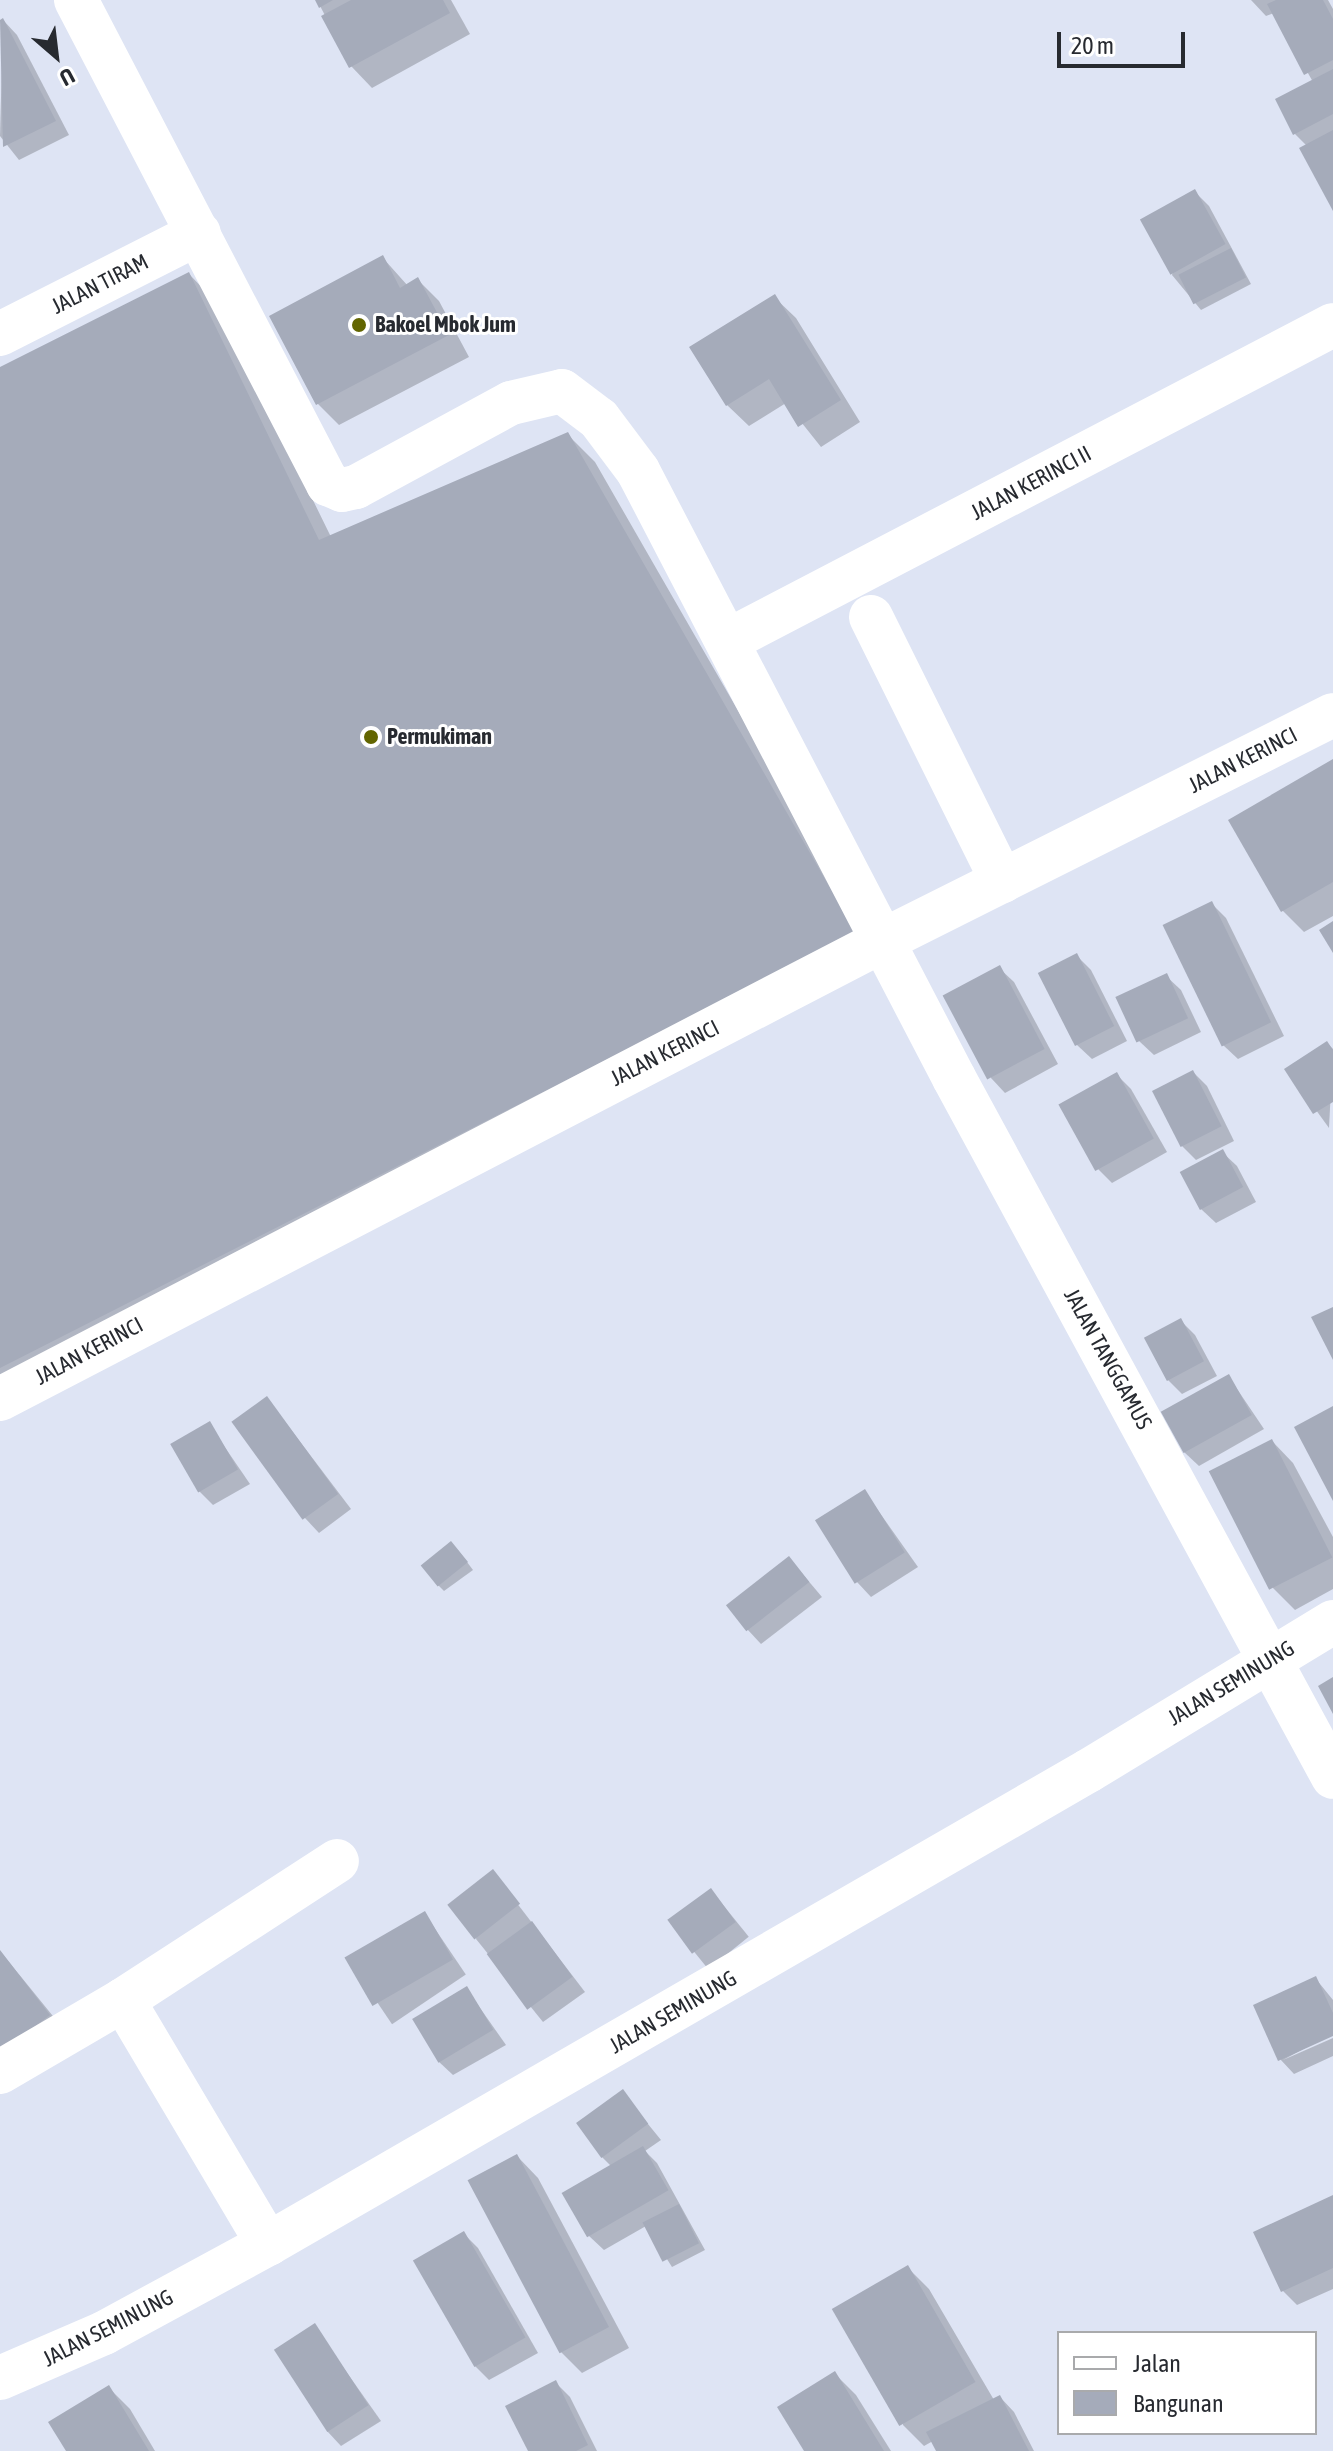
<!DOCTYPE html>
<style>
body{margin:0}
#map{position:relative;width:1333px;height:2451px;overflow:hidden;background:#dee4f4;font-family:"Asap Condensed",sans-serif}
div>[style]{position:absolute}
.shadow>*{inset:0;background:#0003;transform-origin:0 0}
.building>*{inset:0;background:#a5abba;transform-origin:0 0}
.street>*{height:44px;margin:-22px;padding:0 22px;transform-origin:22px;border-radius:22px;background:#fff}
.dots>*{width:22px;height:22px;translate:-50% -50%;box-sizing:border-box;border:4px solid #fff;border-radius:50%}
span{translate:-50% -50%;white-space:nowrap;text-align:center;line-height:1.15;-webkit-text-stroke:6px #fff;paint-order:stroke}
.street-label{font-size:22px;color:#272a30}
.poi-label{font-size:22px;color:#272a30;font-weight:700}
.left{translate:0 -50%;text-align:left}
.legend{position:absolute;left:1057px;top:2331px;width:260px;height:104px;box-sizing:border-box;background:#fff;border:2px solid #a9aaac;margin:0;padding:10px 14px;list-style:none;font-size:24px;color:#272a30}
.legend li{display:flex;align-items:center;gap:16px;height:40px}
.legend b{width:40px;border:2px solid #a9aaac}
.north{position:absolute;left:16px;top:16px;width:80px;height:80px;-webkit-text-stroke:6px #fff;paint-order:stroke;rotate:152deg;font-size:22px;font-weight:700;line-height:32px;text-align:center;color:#272a30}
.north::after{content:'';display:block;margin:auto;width:28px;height:36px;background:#272a30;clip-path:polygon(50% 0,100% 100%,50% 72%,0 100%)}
.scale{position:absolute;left:1057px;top:32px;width:128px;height:36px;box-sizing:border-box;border:4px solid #272a30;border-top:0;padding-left:10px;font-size:24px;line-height:28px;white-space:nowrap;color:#272a30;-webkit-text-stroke:6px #fff;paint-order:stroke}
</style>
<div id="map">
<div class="shadow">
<div style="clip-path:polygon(317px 0,451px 0,470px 34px,372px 88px,351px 66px)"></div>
<div style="clip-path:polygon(1251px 0,1328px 0,1333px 9px,1333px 207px,1307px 146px,1295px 134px,1313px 82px,1274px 13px,1266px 16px)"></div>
<div style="clip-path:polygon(3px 20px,17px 35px,69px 135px,19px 160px,0 136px)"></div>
<div style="clip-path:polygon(1195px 192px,1209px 206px,1251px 284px,1201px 310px,1172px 275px)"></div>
<div style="clip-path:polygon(383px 258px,408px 286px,418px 280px,439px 301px,469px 357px,339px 425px,318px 404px,271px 317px)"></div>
<div style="clip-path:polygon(189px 274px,216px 302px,331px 537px,567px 434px,595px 462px,882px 961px,0 1409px,0 369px)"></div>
<div style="clip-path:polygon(774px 297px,796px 318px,860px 422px,821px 447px,786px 403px,749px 426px,727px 405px)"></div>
<div style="clip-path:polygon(1333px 761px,1333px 916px,1304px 932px,1283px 911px,1231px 820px)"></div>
<div style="clip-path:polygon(1212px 904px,1226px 918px,1284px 1036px,1238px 1059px,1223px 1045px)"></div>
<div style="clip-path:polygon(1076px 955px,1091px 970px,1127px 1041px,1092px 1059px,1077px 1045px)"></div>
<div style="clip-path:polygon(999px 968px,1014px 982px,1058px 1064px,1005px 1093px,991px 1078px)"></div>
<div style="clip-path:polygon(1166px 976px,1181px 990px,1201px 1032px,1154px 1055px,1139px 1041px)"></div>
<div style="clip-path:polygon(1327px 1043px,1333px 1049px,1329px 1128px,1287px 1070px)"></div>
<div style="clip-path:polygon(1193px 1072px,1207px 1086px,1234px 1141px,1196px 1160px,1182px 1146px)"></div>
<div style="clip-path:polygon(1117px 1075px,1131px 1089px,1167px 1152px,1112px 1183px,1098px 1169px)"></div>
<div style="clip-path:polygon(1222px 1152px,1237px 1166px,1256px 1202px,1216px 1223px,1201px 1209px)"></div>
<div style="clip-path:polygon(1181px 1321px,1195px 1335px,1217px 1376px,1182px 1394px,1168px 1380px)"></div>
<div style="clip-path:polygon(1229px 1377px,1264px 1429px,1199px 1466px,1184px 1452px)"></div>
<div style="clip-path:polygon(267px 1398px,351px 1509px,319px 1533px,305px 1518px)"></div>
<div style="clip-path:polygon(209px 1424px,250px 1484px,213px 1505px,199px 1491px)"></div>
<div style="clip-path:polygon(1272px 1441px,1293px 1463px,1333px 1537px,1333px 1589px,1295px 1610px,1273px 1588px)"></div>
<div style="clip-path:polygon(865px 1492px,918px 1567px,871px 1597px,857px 1582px)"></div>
<div style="clip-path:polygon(458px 1550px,473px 1570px,444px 1591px,437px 1584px)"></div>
<div style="clip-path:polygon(789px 1558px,822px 1597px,761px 1644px,747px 1629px)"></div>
<div style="clip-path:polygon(493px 1872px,585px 1992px,543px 2022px,476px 1939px)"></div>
<div style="left:711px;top:1890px;width:60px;height:52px;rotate:51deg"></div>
<div style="left:425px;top:1914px;width:73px;height:89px;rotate:56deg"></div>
<div style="clip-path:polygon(0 1951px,70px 2037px,0 2091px)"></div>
<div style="clip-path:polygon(1316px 1979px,1333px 2000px,1333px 2033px,1283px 2060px,1333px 2038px,1333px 2056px,1294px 2074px,1280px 2059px)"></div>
<div style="clip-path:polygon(466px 1988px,506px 2045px,453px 2075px,438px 2061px)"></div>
<div style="clip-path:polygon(622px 2092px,661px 2140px,645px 2151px,657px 2163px,705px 2250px,672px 2267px,646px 2226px,604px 2250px,589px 2236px,612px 2167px,602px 2157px)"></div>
<div style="clip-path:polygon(517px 2156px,538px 2178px,629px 2348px,582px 2373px,561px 2352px)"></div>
<div style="clip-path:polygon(1333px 2197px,1333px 2289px,1297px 2305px,1283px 2291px)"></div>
<div style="clip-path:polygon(464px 2234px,478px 2248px,538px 2353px,489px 2380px,475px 2366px)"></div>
<div style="clip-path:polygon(907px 2267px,929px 2289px,994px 2400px,1000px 2397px,1014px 2412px,1034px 2451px,938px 2451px,933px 2441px,924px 2446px,903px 2425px)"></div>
<div style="clip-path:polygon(314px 2326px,381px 2421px,341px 2446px,327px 2431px)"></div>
<div style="clip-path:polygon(835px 2374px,856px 2395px,891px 2451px,806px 2451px)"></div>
<div style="clip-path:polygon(556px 2383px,570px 2397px,597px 2451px,530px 2451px)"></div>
<div style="clip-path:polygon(109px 2388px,130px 2409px,155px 2451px,68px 2451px)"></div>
</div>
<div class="building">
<div style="clip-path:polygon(315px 0,333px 0,319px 8px)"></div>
<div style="clip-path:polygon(351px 0,443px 0,450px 13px,349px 68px,321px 16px)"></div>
<div style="clip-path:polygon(1276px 0,1323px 0,1333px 19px,1333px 60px,1304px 75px,1267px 4px)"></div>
<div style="clip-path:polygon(3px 18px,56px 121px,3px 147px,0 20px)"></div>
<div style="clip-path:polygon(1333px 69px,1333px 114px,1293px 135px,1275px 99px)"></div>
<div style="clip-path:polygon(1333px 130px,1333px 211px,1299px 148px)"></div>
<div style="left:1195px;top:189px;width:63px;height:63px;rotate:61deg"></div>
<div style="left:1231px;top:248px;width:33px;height:59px;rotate:63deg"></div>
<div style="clip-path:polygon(383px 255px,400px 288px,418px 277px,449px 335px,316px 405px,269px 316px)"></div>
<div style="clip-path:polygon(189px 272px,319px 540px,568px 432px,856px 933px,0 1368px,0 367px)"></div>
<div style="clip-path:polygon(775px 294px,841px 400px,798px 427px,769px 379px,726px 406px,689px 347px)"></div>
<div style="clip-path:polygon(1333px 759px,1333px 882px,1281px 912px,1228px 820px)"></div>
<div style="left:1212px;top:901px;width:135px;height:55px;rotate:64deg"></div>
<div style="clip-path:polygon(1333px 921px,1333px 953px,1319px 930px)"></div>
<div style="left:1077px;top:953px;width:82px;height:44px;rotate:63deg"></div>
<div style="left:1000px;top:965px;width:95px;height:65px;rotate:62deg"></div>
<div style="left:1167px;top:973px;width:50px;height:57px;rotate:65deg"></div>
<div style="clip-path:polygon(1327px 1041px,1333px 1050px,1333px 1102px,1313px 1114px,1284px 1069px)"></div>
<div style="left:1193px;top:1070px;width:63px;height:46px;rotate:63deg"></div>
<div style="left:1117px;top:1072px;width:76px;height:67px;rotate:61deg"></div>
<div style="left:1223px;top:1149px;width:43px;height:49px;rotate:62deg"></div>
<div style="clip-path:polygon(1333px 1307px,1333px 1360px,1311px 1317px)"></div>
<div style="left:1181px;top:1318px;width:49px;height:42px;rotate:62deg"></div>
<div style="left:1229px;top:1374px;width:47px;height:78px;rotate:61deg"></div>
<div style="left:267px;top:1396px;width:121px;height:44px;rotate:54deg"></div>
<div style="clip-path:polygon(1333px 1406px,1333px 1501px,1294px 1427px)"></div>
<div style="left:210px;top:1421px;width:56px;height:46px;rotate:60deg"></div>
<div style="left:1272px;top:1439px;width:133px;height:71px;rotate:63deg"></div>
<div style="left:865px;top:1489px;width:75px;height:59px;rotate:58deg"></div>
<div style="left:451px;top:1541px;width:27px;height:39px;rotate:51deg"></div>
<div style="left:789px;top:1556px;width:33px;height:80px;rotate:52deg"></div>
<div style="clip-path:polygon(1333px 1677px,1333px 1714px,1318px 1686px)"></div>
<div style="left:493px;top:1869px;width:44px;height:58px;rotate:52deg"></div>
<div style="left:711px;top:1888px;width:42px;height:54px;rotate:54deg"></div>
<div style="left:425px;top:1911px;width:56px;height:93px;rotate:60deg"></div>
<div style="left:532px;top:1921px;width:69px;height:56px;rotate:54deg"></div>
<div style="clip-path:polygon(0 1950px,50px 2015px,0 2053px)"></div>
<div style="clip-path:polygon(1316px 1976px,1333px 2013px,1333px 2036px,1278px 2061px,1253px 2005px)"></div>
<div style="left:467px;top:1986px;width:51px;height:64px;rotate:59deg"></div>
<div style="left:623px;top:2089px;width:43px;height:58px;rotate:54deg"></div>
<div style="left:643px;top:2146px;width:51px;height:94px;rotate:60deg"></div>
<div style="left:517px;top:2154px;width:196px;height:56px;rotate:62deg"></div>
<div style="clip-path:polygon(1333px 2195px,1333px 2268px,1281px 2292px,1253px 2232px)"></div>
<div style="left:679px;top:2204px;width:44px;height:41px;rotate:63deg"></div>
<div style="left:464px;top:2231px;width:123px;height:59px;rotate:60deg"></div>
<div style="left:908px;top:2265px;width:135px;height:88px;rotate:60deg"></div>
<div style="left:315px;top:2323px;width:98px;height:49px;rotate:57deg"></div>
<div style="clip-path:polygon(835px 2371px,884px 2451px,804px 2451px,777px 2407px)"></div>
<div style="clip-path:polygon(556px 2380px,588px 2445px,576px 2451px,528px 2451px,505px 2406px)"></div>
<div style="clip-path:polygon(109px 2385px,149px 2451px,66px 2451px,48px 2422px)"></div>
<div style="clip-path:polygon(1000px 2395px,1029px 2451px,936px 2451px,926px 2432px)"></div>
</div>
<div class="street">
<div style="left:76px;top:0;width:546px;rotate:62.5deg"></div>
<div style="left:328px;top:484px;width:15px;rotate:23deg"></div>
<div style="left:342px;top:490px;width:14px;rotate:-12deg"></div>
<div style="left:356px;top:487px;width:176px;rotate:-28.5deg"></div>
<div style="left:511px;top:403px;width:52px;rotate:-13.2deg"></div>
<div style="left:562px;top:391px;width:46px;rotate:37.1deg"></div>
<div style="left:599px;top:419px;width:65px;rotate:53.1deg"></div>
<div style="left:638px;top:471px;width:684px;rotate:62.5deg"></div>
<div style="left:954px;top:1078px;width:795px;rotate:61.53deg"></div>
<div style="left:0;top:334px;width:223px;rotate:-26.9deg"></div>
<div style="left:871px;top:617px;width:295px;rotate:63.6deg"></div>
<div style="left:729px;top:640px;width:681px;rotate:-27.54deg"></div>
<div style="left:0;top:1399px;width:994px;rotate:-27.44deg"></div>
<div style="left:882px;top:941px;width:504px;rotate:-26.62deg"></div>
<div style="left:123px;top:2000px;width:284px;rotate:59.3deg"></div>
<div style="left:0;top:2072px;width:143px;rotate:-30.3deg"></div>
<div style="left:123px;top:2000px;width:255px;rotate:-33deg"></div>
<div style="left:0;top:2378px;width:113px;rotate:-23.4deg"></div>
<div style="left:104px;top:2333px;width:187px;rotate:-28.5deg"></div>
<div style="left:268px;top:2244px;width:947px;rotate:-29.98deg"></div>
<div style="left:1088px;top:1771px;width:287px;rotate:-31.3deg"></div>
</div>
<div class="dots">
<div style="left:359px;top:325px;background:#626500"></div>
<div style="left:371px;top:737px;background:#626500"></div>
</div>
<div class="street-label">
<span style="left:100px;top:284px;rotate:-27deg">JALAN TIRAM</span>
<span style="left:1031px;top:483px;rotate:-28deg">JALAN KERINCI II</span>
<span style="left:1243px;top:760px;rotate:-27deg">JALAN KERINCI</span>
<span style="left:665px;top:1053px;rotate:-27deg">JALAN KERINCI</span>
<span style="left:89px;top:1351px;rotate:-28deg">JALAN KERINCI</span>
<span style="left:1108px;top:1359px;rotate:61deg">JALAN TANGGAMUS</span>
<span style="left:1231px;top:1683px;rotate:-31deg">JALAN SEMINUNG</span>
<span style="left:673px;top:2012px;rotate:-30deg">JALAN SEMINUNG</span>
<span style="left:108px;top:2328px;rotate:-27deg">JALAN SEMINUNG</span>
</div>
<div class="poi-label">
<span class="left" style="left:375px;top:325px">Bakoel Mbok Jum</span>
<span class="left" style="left:387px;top:737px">Permukiman</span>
</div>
<ul class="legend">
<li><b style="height:10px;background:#fff"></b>Jalan</li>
<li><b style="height:22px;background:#a5abba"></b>Bangunan</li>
</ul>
<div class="north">U</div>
<div class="scale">20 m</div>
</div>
